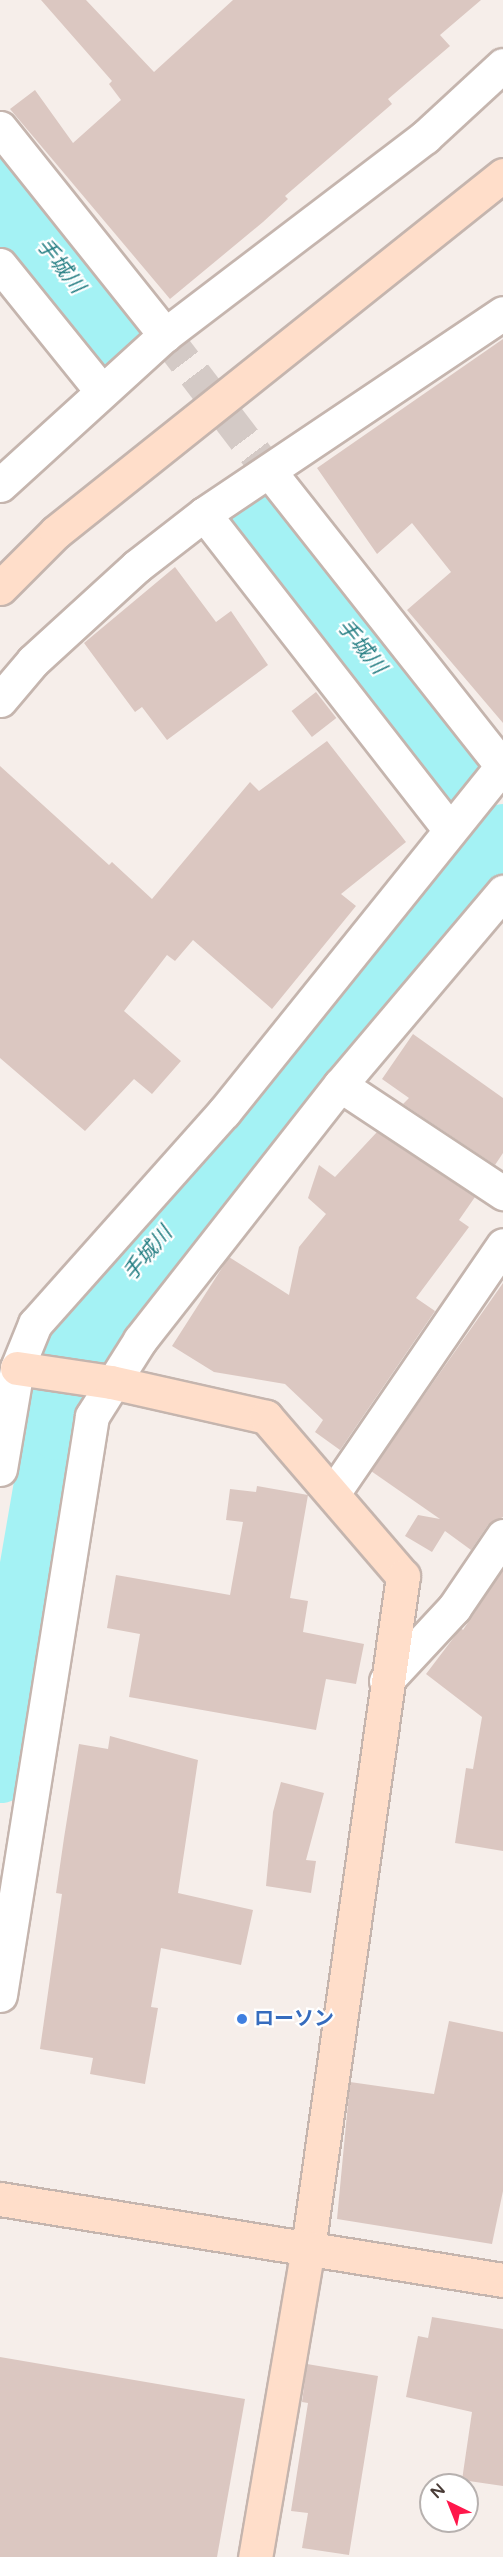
<!DOCTYPE html>
<meta charset="utf-8">
<style>
body{margin:0}
#map{position:relative;width:503px;height:2557px;overflow:hidden;background:#f6eeea;font-family:"Varela Round","Noto Sans JP",sans-serif}
div>[style]{position:absolute}
.river>*{height:70px;margin:-35px;padding:0 35px;transform-origin:35px;border-radius:35px;background:#a4f2f4}
.building>*{inset:0;background:#dbc7c1;transform-origin:0 0}
.street-tunnel>*{height:33px;margin-top:-16.5px;transform-origin:0;background:repeating-linear-gradient(90deg,#d4cac6 0 33px,transparent 0 49px)}
.roads{filter:drop-shadow(2px 0 #c5b5ae) drop-shadow(-2px 0 #c5b5ae) drop-shadow(0 2px #c5b5ae) drop-shadow(0 -2px #c5b5ae)}
.street>*{height:33px;margin:-16.5px;padding:0 16.5px;transform-origin:16.5px;border-radius:16.5px;background:#fff}
.secondary>*{height:33px;margin:-16.5px;padding:0 16.5px;transform-origin:16.5px;border-radius:16.5px;background:#ffdeca}
.dots>*{width:16px;height:16px;translate:-50% -50%;box-sizing:border-box;border:3px solid #fff;border-radius:50%}
span{translate:-50% -50%;white-space:nowrap;text-align:center;line-height:1.15;-webkit-text-stroke:4.5px #fff;paint-order:stroke}
.shop-label{font-size:20px;color:#366cbe;font-weight:700}
.left{translate:0 -50%;text-align:left}
.water-label{font-size:21px;color:#217c81;font-style:italic}
.north{position:absolute;left:419px;top:2473px;width:60px;height:60px;box-sizing:border-box;background:#fff;border:2px solid #b7b1af;border-radius:50%;rotate:317deg;font-size:16px;font-weight:700;line-height:24px;text-align:center;color:#4a3c37}
.north::after{content:'';display:block;margin:auto;width:21px;height:27px;background:#ff174b;clip-path:polygon(50% 0,100% 100%,50% 72%,0 100%)}
</style>
<div id="map">
<div class="river">
<div style="left:0;top:191px;width:192px;rotate:51.3deg"></div>
<div style="left:255px;top:513px;width:341px;rotate:51.6deg"></div>
<div style="left:0;top:1768px;width:348px;rotate:-80.2deg"></div>
<div style="left:59px;top:1425px;width:93px;rotate:-77deg"></div>
<div style="left:80px;top:1334px;width:651px;rotate:-49.48deg"></div>
</div>
<div class="building">
<div style="clip-path:polygon(41px 0,86px 0,154px 72px,233px 0,481px 0,440px 35px,450px 46px,388px 99px,392px 104px,285px 196px,288px 199px,263px 222px,170px 299px,10px 109px,35px 90px,73px 143px,121px 100px,109px 84px,112px 81px)"></div>
<div style="clip-path:polygon(503px 339px,503px 723px,407px 610px,451px 572px,412px 523px,377px 554px,317px 468px)"></div>
<div style="clip-path:polygon(175px 567px,216px 622px,231px 611px,268px 665px,167px 740px,142px 707px,135px 712px,84px 643px)"></div>
<div style="left:316px;top:692px;width:33px;height:31px;rotate:52deg"></div>
<div style="clip-path:polygon(327px 741px,406px 842px,341px 894px,356px 906px,272px 1009px,193px 940px,175px 961px,167px 955px,124px 1011px,181px 1061px,152px 1094px,134px 1079px,85px 1131px,0 1058px,0 766px,109px 865px,112px 862px,152px 899px,250px 782px,259px 791px)"></div>
<div style="clip-path:polygon(413px 1034px,503px 1098px,503px 1153px,495px 1165px,403px 1104px,409px 1098px,382px 1079px)"></div>
<div style="clip-path:polygon(377px 1132px,475px 1197px,459px 1220px,469px 1227px,416px 1298px,435px 1311px,340px 1450px,315px 1432px,323px 1420px,285px 1384px,214px 1372px,172px 1346px,229px 1257px,289px 1295px,299px 1247px,326px 1214px,308px 1198px,319px 1165px,335px 1177px)"></div>
<div style="clip-path:polygon(503px 1283px,503px 1517px,488px 1525px,471px 1550px,445px 1531px,432px 1552px,405px 1536px,418px 1515px,440px 1519px,371px 1471px)"></div>
<div style="clip-path:polygon(257px 1486px,308px 1495px,290px 1598px,308px 1601px,303px 1632px,364px 1644px,356px 1684px,326px 1679px,316px 1730px,129px 1697px,140px 1634px,107px 1628px,116px 1575px,230px 1595px,243px 1522px,226px 1520px,230px 1489px,256px 1492px)"></div>
<div style="clip-path:polygon(503px 1569px,503px 1851px,455px 1843px,466px 1768px,473px 1769px,482px 1717px,426px 1674px,461px 1628px,463px 1630px)"></div>
<div style="clip-path:polygon(110px 1736px,198px 1760px,178px 1893px,253px 1910px,241px 1965px,161px 1948px,151px 2007px,158px 2008px,145px 2084px,90px 2074px,93px 2058px,40px 2049px,62px 1894px,56px 1893px,64px 1838px,79px 1744px,108px 1749px)"></div>
<div style="clip-path:polygon(281px 1782px,324px 1793px,306px 1860px,316px 1861px,311px 1893px,266px 1886px,273px 1812px)"></div>
<div style="clip-path:polygon(449px 2021px,503px 2032px,503px 2191px,492px 2244px,337px 2219px,350px 2082px,434px 2094px)"></div>
<div style="clip-path:polygon(432px 2317px,503px 2329px,503px 2486px,462px 2480px,472px 2412px,406px 2397px,418px 2336px,428px 2338px)"></div>
<div style="clip-path:polygon(0 2357px,245px 2399px,217px 2557px,0 2557px)"></div>
<div style="clip-path:polygon(307px 2364px,378px 2376px,349px 2555px,302px 2548px,308px 2513px,291px 2511px,308px 2403px,302px 2402px)"></div>
</div>
<div class="street-tunnel">
<div style="left:165px;top:335px;width:171px;rotate:52.6deg"></div>
</div>
<div class="roads">
<div class="street">
<div style="left:0;top:128px;width:265px;rotate:51.4deg"></div>
<div style="left:0;top:265px;width:161px;rotate:51.1deg"></div>
<div style="left:269px;top:471px;width:376px;rotate:51.7deg"></div>
<div style="left:0;top:485px;width:223px;rotate:-42.3deg"></div>
<div style="left:165px;top:335px;width:327px;rotate:-37.3deg"></div>
<div style="left:425px;top:137px;width:106px;rotate:-42.7deg"></div>
<div style="left:204px;top:514px;width:399px;rotate:52.1deg"></div>
<div style="left:0;top:700px;width:51px;rotate:-49.8deg"></div>
<div style="left:33px;top:661px;width:141px;rotate:-42.4deg"></div>
<div style="left:137px;top:566px;width:85px;rotate:-37.8deg"></div>
<div style="left:204px;top:514px;width:360px;rotate:-33.9deg"></div>
<div style="left:340px;top:1085px;width:196px;rotate:33.5deg"></div>
<div style="left:0;top:1469px;width:102px;rotate:-80.4deg"></div>
<div style="left:17px;top:1368px;width:48px;rotate:-67.8deg"></div>
<div style="left:35px;top:1324px;width:284px;rotate:-48.3deg"></div>
<div style="left:224px;top:1112px;width:445px;rotate:-51.2deg"></div>
<div style="left:334px;top:1492px;width:299px;rotate:-55.6deg"></div>
<div style="left:386px;top:1681px;width:100px;rotate:-47deg"></div>
<div style="left:454px;top:1608px;width:87px;rotate:-55.8deg"></div>
<div style="left:0;top:1995px;width:586px;rotate:-80.97deg"></div>
<div style="left:92px;top:1416px;width:90px;rotate:-57.7deg"></div>
<div style="left:140px;top:1340px;width:324px;rotate:-51.9deg"></div>
<div style="left:340px;top:1085px;width:253px;rotate:-49.8deg"></div>
</div>
<div class="secondary">
<div style="left:0;top:588px;width:79px;rotate:-45deg"></div>
<div style="left:56px;top:532px;width:572px;rotate:-38.61deg"></div>
<div style="left:17px;top:1368px;width:95px;rotate:8.5deg"></div>
<div style="left:111px;top:1382px;width:159px;rotate:12.7deg"></div>
<div style="left:266px;top:1417px;width:210px;rotate:49.3deg"></div>
<div style="left:403px;top:1576px;width:679px;rotate:98.05deg"></div>
<div style="left:308px;top:2248px;width:314px;rotate:99.7deg"></div>
<div style="left:0;top:2199px;width:509px;rotate:9.15deg"></div>
</div>
</div>
<div class="dots">
<div style="left:242px;top:2019px;background:#3f7fe0"></div>
</div>
<div class="shop-label">
<span class="left" style="left:254px;top:2019px">ローソン</span>
</div>
<div class="water-label">
<span style="left:60px;top:266px;rotate:52deg">手城川</span>
<span style="left:361px;top:647px;rotate:51deg">手城川</span>
<span style="left:148px;top:1254px;rotate:-50deg">手城川</span>
</div>
<div class="north">N</div>
</div>
